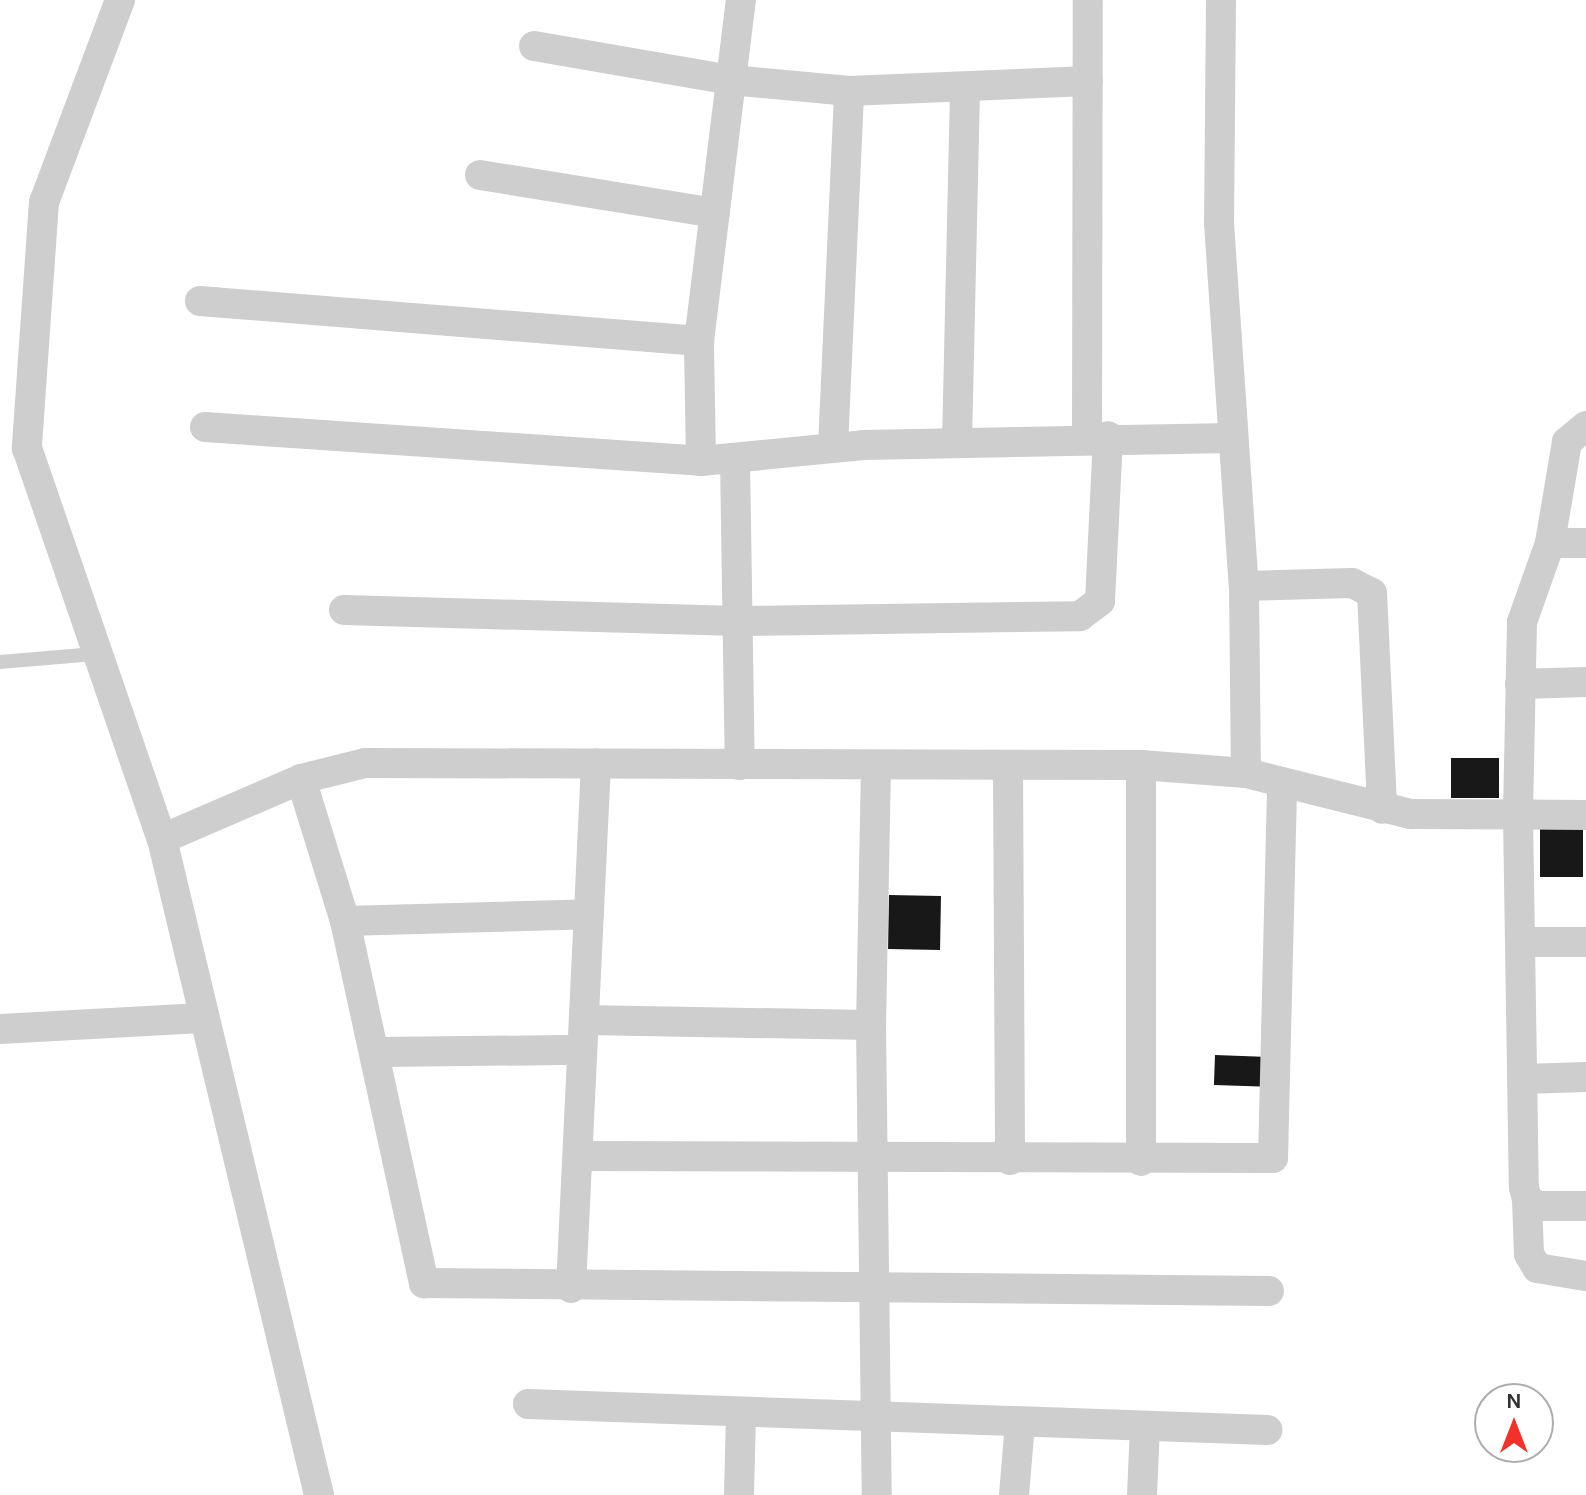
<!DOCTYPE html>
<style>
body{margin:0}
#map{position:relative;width:1586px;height:1495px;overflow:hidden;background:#fff;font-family:Karla,sans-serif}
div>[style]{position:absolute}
.building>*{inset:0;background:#181818;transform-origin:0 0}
.service>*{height:14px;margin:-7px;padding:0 7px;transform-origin:7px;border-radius:7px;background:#cecece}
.minor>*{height:30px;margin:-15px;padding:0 15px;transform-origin:15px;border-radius:15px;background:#cecece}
span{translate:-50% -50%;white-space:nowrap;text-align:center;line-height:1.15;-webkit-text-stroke:8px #fff;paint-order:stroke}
.north{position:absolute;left:1474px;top:1383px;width:80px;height:80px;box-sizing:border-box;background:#fff;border:2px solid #adadad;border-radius:50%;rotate:0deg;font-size:22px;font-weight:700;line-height:32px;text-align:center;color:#313131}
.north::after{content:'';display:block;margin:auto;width:28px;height:36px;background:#f1312a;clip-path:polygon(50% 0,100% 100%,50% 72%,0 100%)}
</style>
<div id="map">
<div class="building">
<div style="left:1451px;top:758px;width:48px;height:40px"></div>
<div style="left:1540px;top:829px;width:43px;height:48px"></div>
<div style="left:889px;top:895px;width:52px;height:54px;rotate:1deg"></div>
<div style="left:1215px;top:1055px;width:54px;height:30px;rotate:2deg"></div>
</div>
<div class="service">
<div style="left:0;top:662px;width:95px;rotate:-4.8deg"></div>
</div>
<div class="minor">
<div style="left:120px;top:0;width:216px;rotate:110.6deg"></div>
<div style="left:44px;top:202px;width:247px;rotate:94deg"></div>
<div style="left:27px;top:448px;width:414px;rotate:71deg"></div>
<div style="left:162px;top:839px;width:675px;rotate:76.54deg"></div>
<div style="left:1221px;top:0;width:223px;rotate:90.5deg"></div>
<div style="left:1219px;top:223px;width:364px;rotate:86.1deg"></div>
<div style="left:1244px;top:586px;width:187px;rotate:89.4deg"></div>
<div style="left:534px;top:46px;width:200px;rotate:9.8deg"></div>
<div style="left:731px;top:80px;width:119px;rotate:5.3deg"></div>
<div style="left:849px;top:91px;width:239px;rotate:-2.4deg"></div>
<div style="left:480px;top:175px;width:238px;rotate:9.2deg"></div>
<div style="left:200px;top:301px;width:501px;rotate:4.58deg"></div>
<div style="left:1586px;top:426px;width:25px;rotate:140deg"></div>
<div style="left:1567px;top:442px;width:102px;rotate:99.6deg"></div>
<div style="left:1550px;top:543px;width:84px;rotate:109.5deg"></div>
<div style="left:1522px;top:622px;width:194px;rotate:91.2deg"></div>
<div style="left:1518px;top:816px;width:371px;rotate:89.1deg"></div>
<div style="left:1524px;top:1187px;width:13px;rotate:77deg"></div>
<div style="left:1527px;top:1200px;width:13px;rotate:27deg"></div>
<div style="left:1539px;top:1206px;width:47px"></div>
<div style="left:205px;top:427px;width:497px;rotate:3.9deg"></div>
<div style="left:701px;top:461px;width:163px;rotate:-5.6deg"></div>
<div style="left:863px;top:445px;width:368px;rotate:-1.1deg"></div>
<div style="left:1087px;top:436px;width:436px;rotate:-89.9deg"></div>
<div style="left:957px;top:443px;width:354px;rotate:-88.7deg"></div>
<div style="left:833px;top:447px;width:356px;rotate:-87.4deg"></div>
<div style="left:735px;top:459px;width:306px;rotate:89.1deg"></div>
<div style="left:701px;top:461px;width:120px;rotate:-91deg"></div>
<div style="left:699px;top:341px;width:344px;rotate:-83deg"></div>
<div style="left:1550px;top:543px;width:36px"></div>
<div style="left:1244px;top:586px;width:108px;rotate:-1.6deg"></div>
<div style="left:1352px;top:583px;width:22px;rotate:27deg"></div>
<div style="left:1372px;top:593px;width:216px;rotate:87.3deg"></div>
<div style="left:344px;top:610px;width:394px;rotate:1.6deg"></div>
<div style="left:738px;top:621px;width:342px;rotate:-0.8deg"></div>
<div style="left:1080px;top:616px;width:25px;rotate:-37deg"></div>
<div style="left:1100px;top:601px;width:165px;rotate:-87.2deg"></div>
<div style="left:1520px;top:684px;width:66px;rotate:-1.7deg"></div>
<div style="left:1141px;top:765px;width:396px;rotate:90deg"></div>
<div style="left:876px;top:766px;width:259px;rotate:91.1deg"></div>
<div style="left:871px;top:1025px;width:470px;rotate:89.3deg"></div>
<div style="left:1008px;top:766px;width:394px;rotate:89.7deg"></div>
<div style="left:301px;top:779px;width:149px;rotate:72.8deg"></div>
<div style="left:345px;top:921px;width:371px;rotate:77.7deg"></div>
<div style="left:424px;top:1283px;width:845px;rotate:0.54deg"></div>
<div style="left:162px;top:839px;width:151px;rotate:-23.3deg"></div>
<div style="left:301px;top:779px;width:66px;rotate:-14deg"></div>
<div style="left:365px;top:763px;width:776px;rotate:0.15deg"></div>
<div style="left:1141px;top:765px;width:105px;rotate:4.4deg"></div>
<div style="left:1246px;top:773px;width:170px;rotate:14deg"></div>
<div style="left:1411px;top:814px;width:175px;rotate:0.3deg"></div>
<div style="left:345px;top:921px;width:244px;rotate:-1.6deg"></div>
<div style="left:1521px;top:942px;width:65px"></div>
<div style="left:584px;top:1020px;width:287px;rotate:1deg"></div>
<div style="left:0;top:1029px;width:202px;rotate:-3.1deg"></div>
<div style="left:377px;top:1052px;width:205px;rotate:-0.6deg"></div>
<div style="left:1524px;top:1079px;width:62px;rotate:-1.8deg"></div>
<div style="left:578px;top:1156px;width:695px;rotate:0.16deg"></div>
<div style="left:1273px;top:1158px;width:374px;rotate:-88.6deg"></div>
<div style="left:1527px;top:1200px;width:54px;rotate:87.9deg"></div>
<div style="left:1529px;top:1254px;width:16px;rotate:60deg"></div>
<div style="left:1537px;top:1268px;width:50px;rotate:9.3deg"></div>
<div style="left:571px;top:1288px;width:525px;rotate:-87.27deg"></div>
<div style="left:528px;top:1404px;width:740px;rotate:2.01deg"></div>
<div style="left:739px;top:1495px;width:81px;rotate:-88.6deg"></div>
<div style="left:1014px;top:1495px;width:71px;rotate:-85.2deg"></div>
<div style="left:1142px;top:1495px;width:69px;rotate:-87.5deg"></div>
</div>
<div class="north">N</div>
</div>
